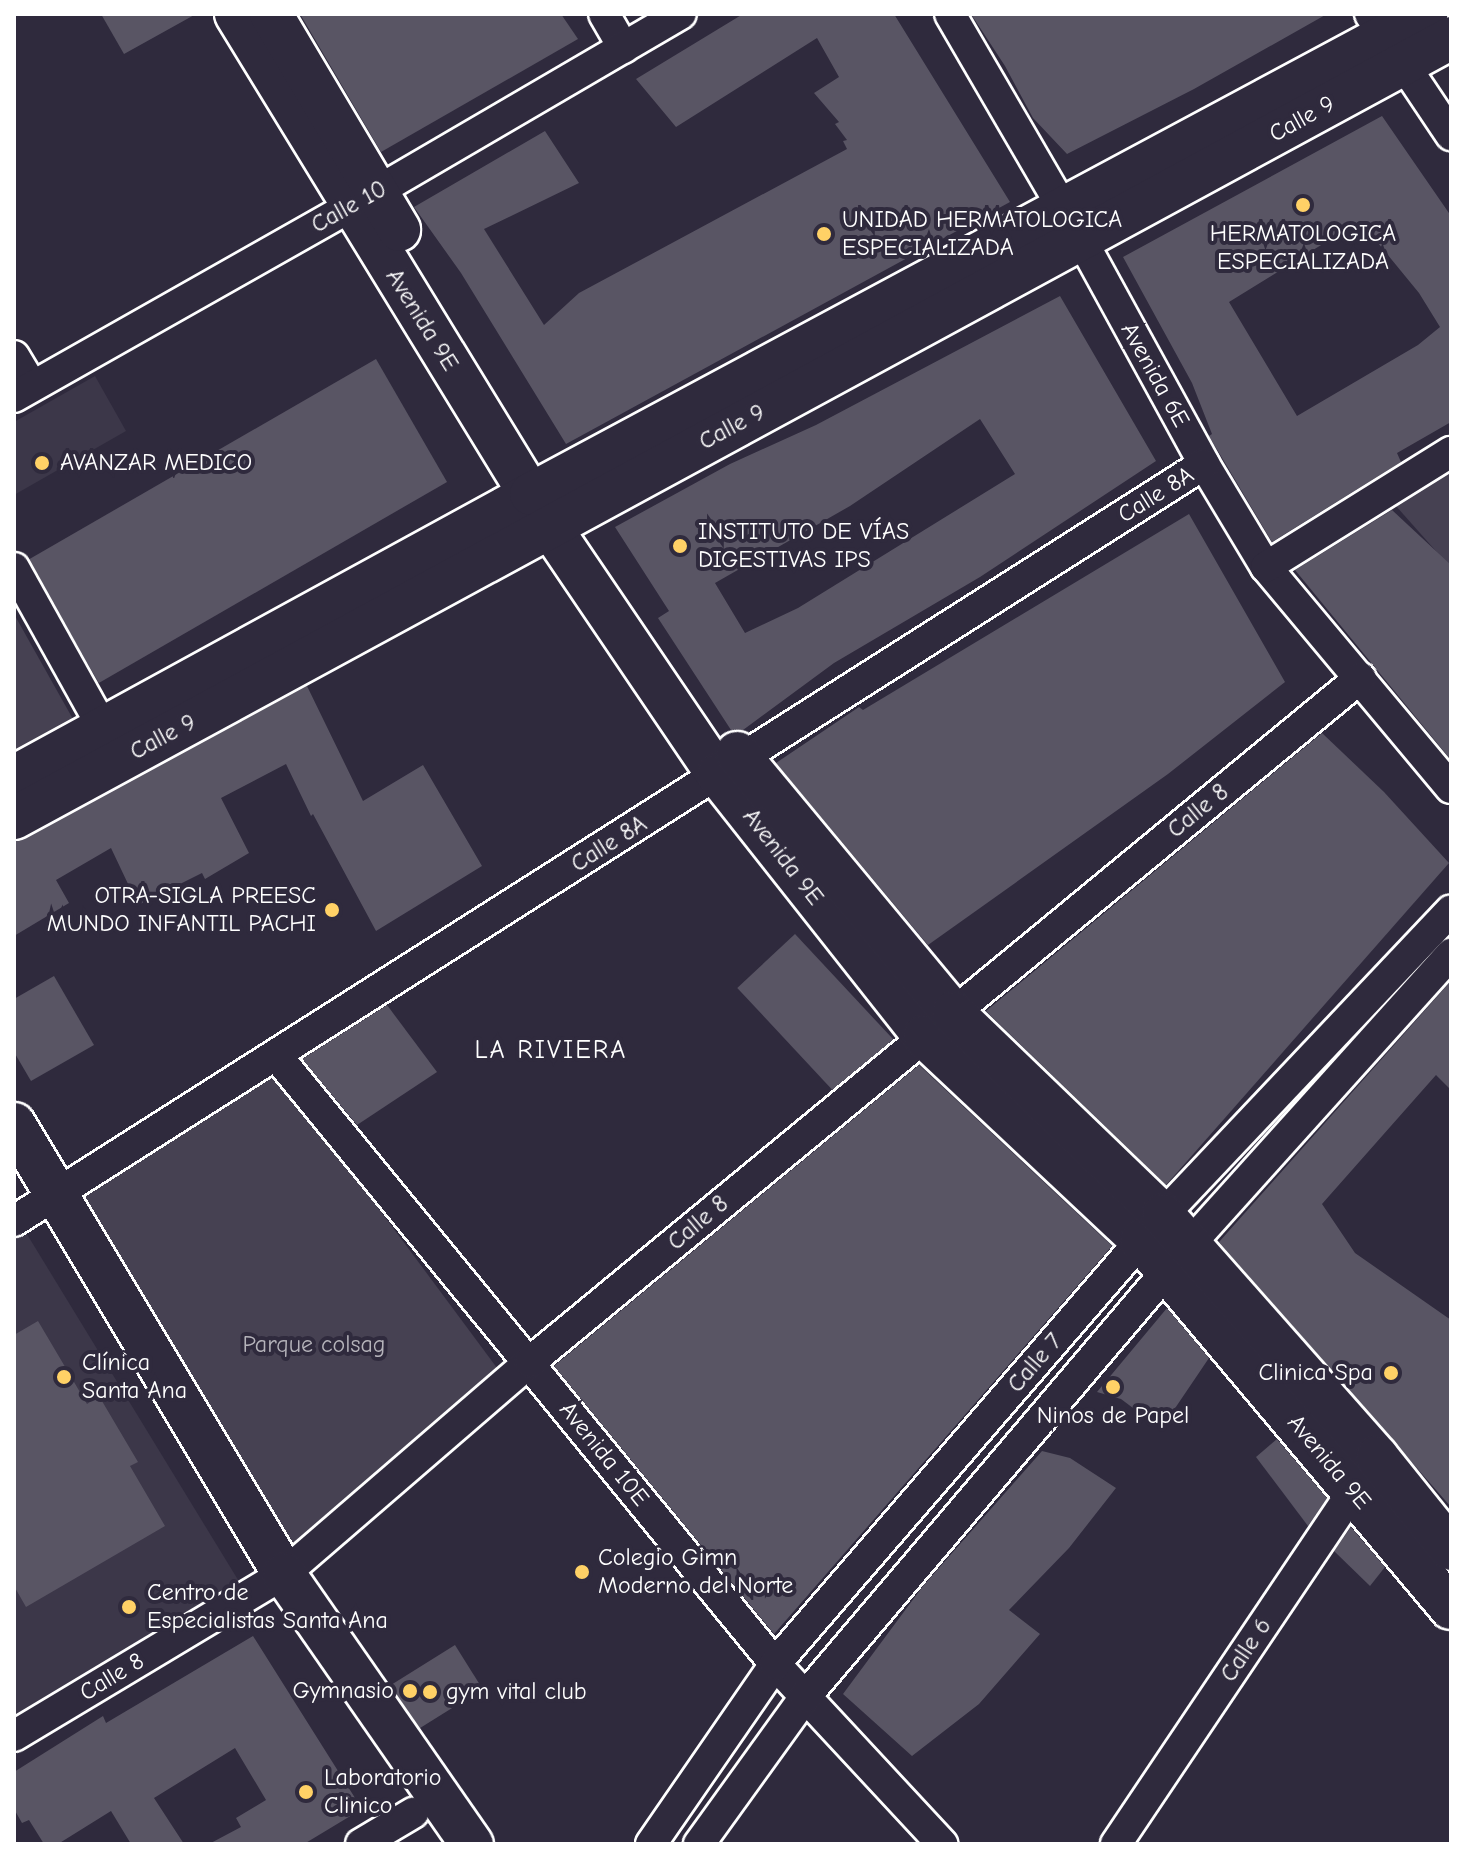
<!DOCTYPE html>
<meta charset="utf-8">
<style>
body{margin:0}
#map{position:relative;width:1465px;height:1858px;overflow:hidden;background:#2f2a3d;font-family:"Comic Neue",sans-serif}
div>[style]{position:absolute}
.built>*{inset:0;background:#3c3749}
.green>*{inset:0;background:#464152}
.building>*{inset:0;background:#595564;transform-origin:0 0}
.roads{filter:drop-shadow(2px 0 #fff) drop-shadow(-2px 0 #fff) drop-shadow(0 2px #fff) drop-shadow(0 -2px #fff)}
.street>*{height:30px;margin:-15px;padding:0 15px;transform-origin:15px;border-radius:15px;background:#2f2a3d}
.secondary>*{height:42px;margin:-21px;padding:0 21px;transform-origin:21px;border-radius:21px;background:#2f2a3d}
.dots>*{width:22px;height:22px;translate:-50% -50%;box-sizing:border-box;border:4px solid #2f2a3d;border-radius:50%}
span{translate:-50% -50%;white-space:nowrap;text-align:center;line-height:1.15;-webkit-text-stroke:8px #2f2a3d;paint-order:stroke}
.street-label{font-size:24px;color:#fff}
.poi-label{font-size:24px;color:#fff}
.left{translate:0 -50%;text-align:left}
.right{translate:-100% -50%;text-align:right}
.park-label{font-size:24px;color:#b5b3ba}
.neighbourhood-label{font-size:26px;color:#fff;letter-spacing:2px}
.frame{position:absolute;inset:0;border:16px solid #fff;pointer-events:none}
</style>
<div id="map">
<div class="built">
<div style="clip-path:polygon(95px 376px,126px 431px,14px 495px,14px 422px)"></div>
<div style="clip-path:polygon(25px 1231px,243px 1588px,14px 1726px,14px 1238px)"></div>
</div>
<div class="green">
<div style="clip-path:polygon(1451px 458px,1451px 568px,1388px 497px)"></div>
<div style="clip-path:polygon(14px 614px,83px 737px,14px 775px)"></div>
<div style="clip-path:polygon(273px 1066px,500px 1372px,286px 1557px,68px 1196px)"></div>
</div>
<div class="building">
<div style="clip-path:polygon(101px 14px,196px 14px,124px 54px)"></div>
<div style="clip-path:polygon(300px 14px,561px 14px,578px 39px,381px 152px)"></div>
<div style="clip-path:polygon(743px 14px,894px 14px,1010px 202px,566px 444px,461px 273px,414px 207px,545px 131px,579px 183px,484px 229px,544px 325px,579px 293px,847px 149px,843px 141px,847px 140px,835px 124px,839px 122px,814px 93px,839px 77px,817px 38px,676px 127px,636px 79px)"></div>
<div style="clip-path:polygon(971px 14px,1327px 14px,1194px 89px,1067px 154px,1033px 118px,1005px 66px)"></div>
<div style="clip-path:polygon(evenodd,1382px 116px,1451px 216px,1451px 422px,1397px 453px,1401px 462px,1272px 542px,1209px 436px,1212px 434px,1192px 383px,1123px 257px,1382px 116px,1360px 221px,1419px 293px,1440px 327px,1418px 345px,1297px 416px,1229px 302px,1360px 221px)"></div>
<div style="clip-path:polygon(evenodd,1060px 296px,1156px 461px,980px 577px,834px 663px,743px 730px,731px 730px,658px 618px,669px 611px,615px 527px,730px 464px,816px 425px,1060px 296px,980px 419px,1015px 474px,798px 608px,745px 633px,715px 583px,850px 506px,980px 419px)"></div>
<div style="left:376px;top:359px;width:142px;height:402px;rotate:60deg"></div>
<div style="clip-path:polygon(1392px 510px,1451px 565px,1451px 760px,1295px 570px)"></div>
<div style="clip-path:polygon(1189px 514px,1285px 682px,1168px 774px,928px 945px,776px 763px,859px 707px,863px 710px)"></div>
<div style="clip-path:polygon(307px 686px,363px 801px,423px 765px,482px 866px,376px 931px,313px 814px,311px 816px,286px 764px,221px 798px,249px 853px,205px 879px,202px 873px,138px 905px,111px 848px,56px 880px,69px 903px,14px 936px,14px 842px)"></div>
<div style="clip-path:polygon(1322px 733px,1384px 792px,1449px 863px,1166px 1185px,986px 1011px)"></div>
<div style="left:795px;top:934px;width:144px;height:79px;rotate:47deg"></div>
<div style="clip-path:polygon(54px 976px,94px 1045px,31px 1081px,14px 1052px,14px 999px)"></div>
<div style="clip-path:polygon(1451px 981px,1451px 1090px,1436px 1075px,1322px 1204px,1355px 1253px,1451px 1320px,1451px 1507px,1219px 1242px)"></div>
<div style="clip-path:polygon(387px 1005px,437px 1072px,357px 1125px,302px 1059px)"></div>
<div style="clip-path:polygon(919px 1065px,1112px 1246px,774px 1634px,554px 1366px)"></div>
<div style="clip-path:polygon(1167px 1308px,1209px 1358px,1161px 1429px,1121px 1399px,1097px 1392px)"></div>
<div style="clip-path:polygon(38px 1321px,87px 1404px,99px 1396px,138px 1462px,130px 1466px,165px 1526px,26px 1607px,14px 1586px,14px 1335px)"></div>
<div style="clip-path:polygon(1277px 1439px,1327px 1498px,1308px 1526px,1256px 1457px)"></div>
<div style="clip-path:polygon(1042px 1451px,1070px 1458px,1116px 1488px,1069px 1548px,1009px 1610px,1040px 1634px,979px 1704px,912px 1756px,843px 1694px,923px 1586px)"></div>
<div style="clip-path:polygon(1351px 1527px,1385px 1567px,1370px 1586px,1334px 1551px)"></div>
<div style="clip-path:polygon(253px 1636px,362px 1809px,304px 1844px,209px 1844px,241px 1827px,236px 1818px,266px 1800px,235px 1748px,154px 1798px,184px 1844px,131px 1844px,111px 1811px,58px 1844px,44px 1844px,29px 1820px,22px 1823px,14px 1809px,14px 1772px,103px 1716px,106px 1723px)"></div>
<div style="left:455px;top:1645px;width:52px;height:76px;rotate:58deg"></div>
</div>
<div class="roads">
<div class="street">
<div style="left:604px;top:14px;width:39px;rotate:60deg"></div>
<div style="left:950px;top:14px;width:260px;rotate:59.8deg"></div>
<div style="left:1081px;top:239px;width:256px;rotate:61.3deg"></div>
<div style="left:1204px;top:464px;width:120px;rotate:59deg"></div>
<div style="left:1266px;top:567px;width:288px;rotate:50.1deg"></div>
<div style="left:1370px;top:14px;width:146px;rotate:56.2deg"></div>
<div style="left:14px;top:356px;width:35px;rotate:59deg"></div>
<div style="left:14px;top:397px;width:416px;rotate:-29.5deg"></div>
<div style="left:376px;top:192px;width:353px;rotate:-30.3deg"></div>
<div style="left:1266px;top:567px;width:218px;rotate:-31.9deg"></div>
<div style="left:14px;top:568px;width:201px;rotate:60.9deg"></div>
<div style="left:276px;top:1055px;width:787px;rotate:50.67deg"></div>
<div style="left:775px;top:1664px;width:246px;rotate:47.1deg"></div>
<div style="left:14px;top:1221px;width:1410px;rotate:-32.46deg"></div>
<div style="left:14px;top:1736px;width:315px;rotate:-31deg"></div>
<div style="left:284px;top:1574px;width:325px;rotate:-40.8deg"></div>
<div style="left:530px;top:1362px;width:1076px;rotate:-39.49deg"></div>
<div style="left:361px;top:1844px;width:61px;rotate:-30.8deg"></div>
<div style="left:651px;top:1844px;width:219px;rotate:-55.4deg"></div>
<div style="left:775px;top:1664px;width:593px;rotate:-49.17deg"></div>
<div style="left:1163px;top:1215px;width:419px;rotate:-46.6deg"></div>
<div style="left:699px;top:1844px;width:181px;rotate:-54.2deg"></div>
<div style="left:805px;top:1697px;width:593px;rotate:-49.65deg"></div>
<div style="left:1189px;top:1245px;width:392px;rotate:-48deg"></div>
<div style="left:1116px;top:1844px;width:445px;rotate:-56.1deg"></div>
</div>
<div class="secondary">
<div style="left:236px;top:14px;width:601px;rotate:58.53deg"></div>
<div style="left:550px;top:527px;width:300px;rotate:55.9deg"></div>
<div style="left:718px;top:775px;width:333px;rotate:51.7deg"></div>
<div style="left:924px;top:1036px;width:298px;rotate:43.2deg"></div>
<div style="left:1141px;top:1240px;width:481px;rotate:49.9deg"></div>
<div style="left:271px;top:14px;width:251px;rotate:59.3deg"></div>
<div style="left:737px;top:753px;width:338px;rotate:50.3deg"></div>
<div style="left:953px;top:1013px;width:291px;rotate:43.9deg"></div>
<div style="left:1163px;top:1215px;width:323px;rotate:48.5deg"></div>
<div style="left:1377px;top:1457px;width:118px;rotate:51.2deg"></div>
<div style="left:14px;top:777px;width:589px;rotate:-28.7deg"></div>
<div style="left:531px;top:494px;width:1016px;rotate:-28.21deg"></div>
<div style="left:14px;top:818px;width:1635px;rotate:-28.49deg"></div>
<div style="left:14px;top:1124px;width:525px;rotate:59.04deg"></div>
<div style="left:284px;top:1574px;width:329px;rotate:55.2deg"></div>
</div>
</div>
<div class="dots">
<div style="left:1303px;top:205px;background:#ffd166"></div>
<div style="left:824px;top:234px;background:#ffd166"></div>
<div style="left:42px;top:463px;background:#ffd166"></div>
<div style="left:680px;top:546px;background:#ffd166"></div>
<div style="left:332px;top:910px;background:#ffd166"></div>
<div style="left:1391px;top:1373px;background:#ffd166"></div>
<div style="left:64px;top:1377px;background:#ffd166"></div>
<div style="left:1113px;top:1387px;background:#ffd166"></div>
<div style="left:582px;top:1572px;background:#ffd166"></div>
<div style="left:129px;top:1607px;background:#ffd166"></div>
<div style="left:410px;top:1691px;background:#ffd166"></div>
<div style="left:430px;top:1692px;background:#ffd166"></div>
<div style="left:306px;top:1792px;background:#ffd166"></div>
</div>
<div class="street-label">
<span style="left:1302px;top:119px;rotate:-29deg">Calle 9</span>
<span style="left:349px;top:207px;rotate:-29deg">Calle 10</span>
<span style="left:422px;top:320px;rotate:58deg">Avenida 9E</span>
<span style="left:1155px;top:375px;rotate:61deg">Avenida 6E</span>
<span style="left:732px;top:427px;rotate:-28deg">Calle 9</span>
<span style="left:1156px;top:495px;rotate:-32deg">Calle 8A</span>
<span style="left:163px;top:737px;rotate:-28deg">Calle 9</span>
<span style="left:1198px;top:811px;rotate:-39deg">Calle 8</span>
<span style="left:609px;top:844px;rotate:-32deg">Calle 8A</span>
<span style="left:783px;top:857px;rotate:52deg">Avenida 9E</span>
<span style="left:698px;top:1223px;rotate:-40deg">Calle 8</span>
<span style="left:1035px;top:1363px;rotate:-49deg">Calle 7</span>
<span style="left:604px;top:1454px;rotate:51deg">Avenida 10E</span>
<span style="left:1329px;top:1462px;rotate:50deg">Avenida 9E</span>
<span style="left:1246px;top:1650px;rotate:-56deg">Calle 6</span>
<span style="left:112px;top:1677px;rotate:-31deg">Calle 8</span>
</div>
<div class="poi-label">
<span class="left" style="left:842px;top:234px">UNIDAD HERMATOLOGICA<br>ESPECIALIZADA</span>
<span style="left:1303px;top:248px">HERMATOLOGICA<br>ESPECIALIZADA</span>
<span class="left" style="left:60px;top:463px">AVANZAR MEDICO</span>
<span class="left" style="left:698px;top:546px">INSTITUTO DE VÍAS<br>DIGESTIVAS IPS</span>
<span class="right" style="left:316px;top:910px">OTRA-SIGLA PREESC<br>MUNDO INFANTIL PACHI</span>
<span class="left" style="left:82px;top:1377px">Clínica<br>Santa Ana</span>
<span class="right" style="left:1373px;top:1373px">Clinica Spa</span>
<span style="left:1113px;top:1416px">Ninos de Papel</span>
<span class="left" style="left:598px;top:1572px">Colegio Gimn<br>Moderno del Norte</span>
<span class="left" style="left:147px;top:1607px">Centro de<br>Especialistas Santa Ana</span>
<span class="right" style="left:394px;top:1691px">Gymnasio</span>
<span class="left" style="left:446px;top:1692px">gym vital club</span>
<span class="left" style="left:324px;top:1792px">Laboratorio<br>Clinico</span>
</div>
<div class="park-label">
<span style="left:314px;top:1345px">Parque colsag</span>
</div>
<div class="neighbourhood-label">
<span style="left:551px;top:1051px">LA RIVIERA</span>
</div>
<div class="frame"></div>
</div>
